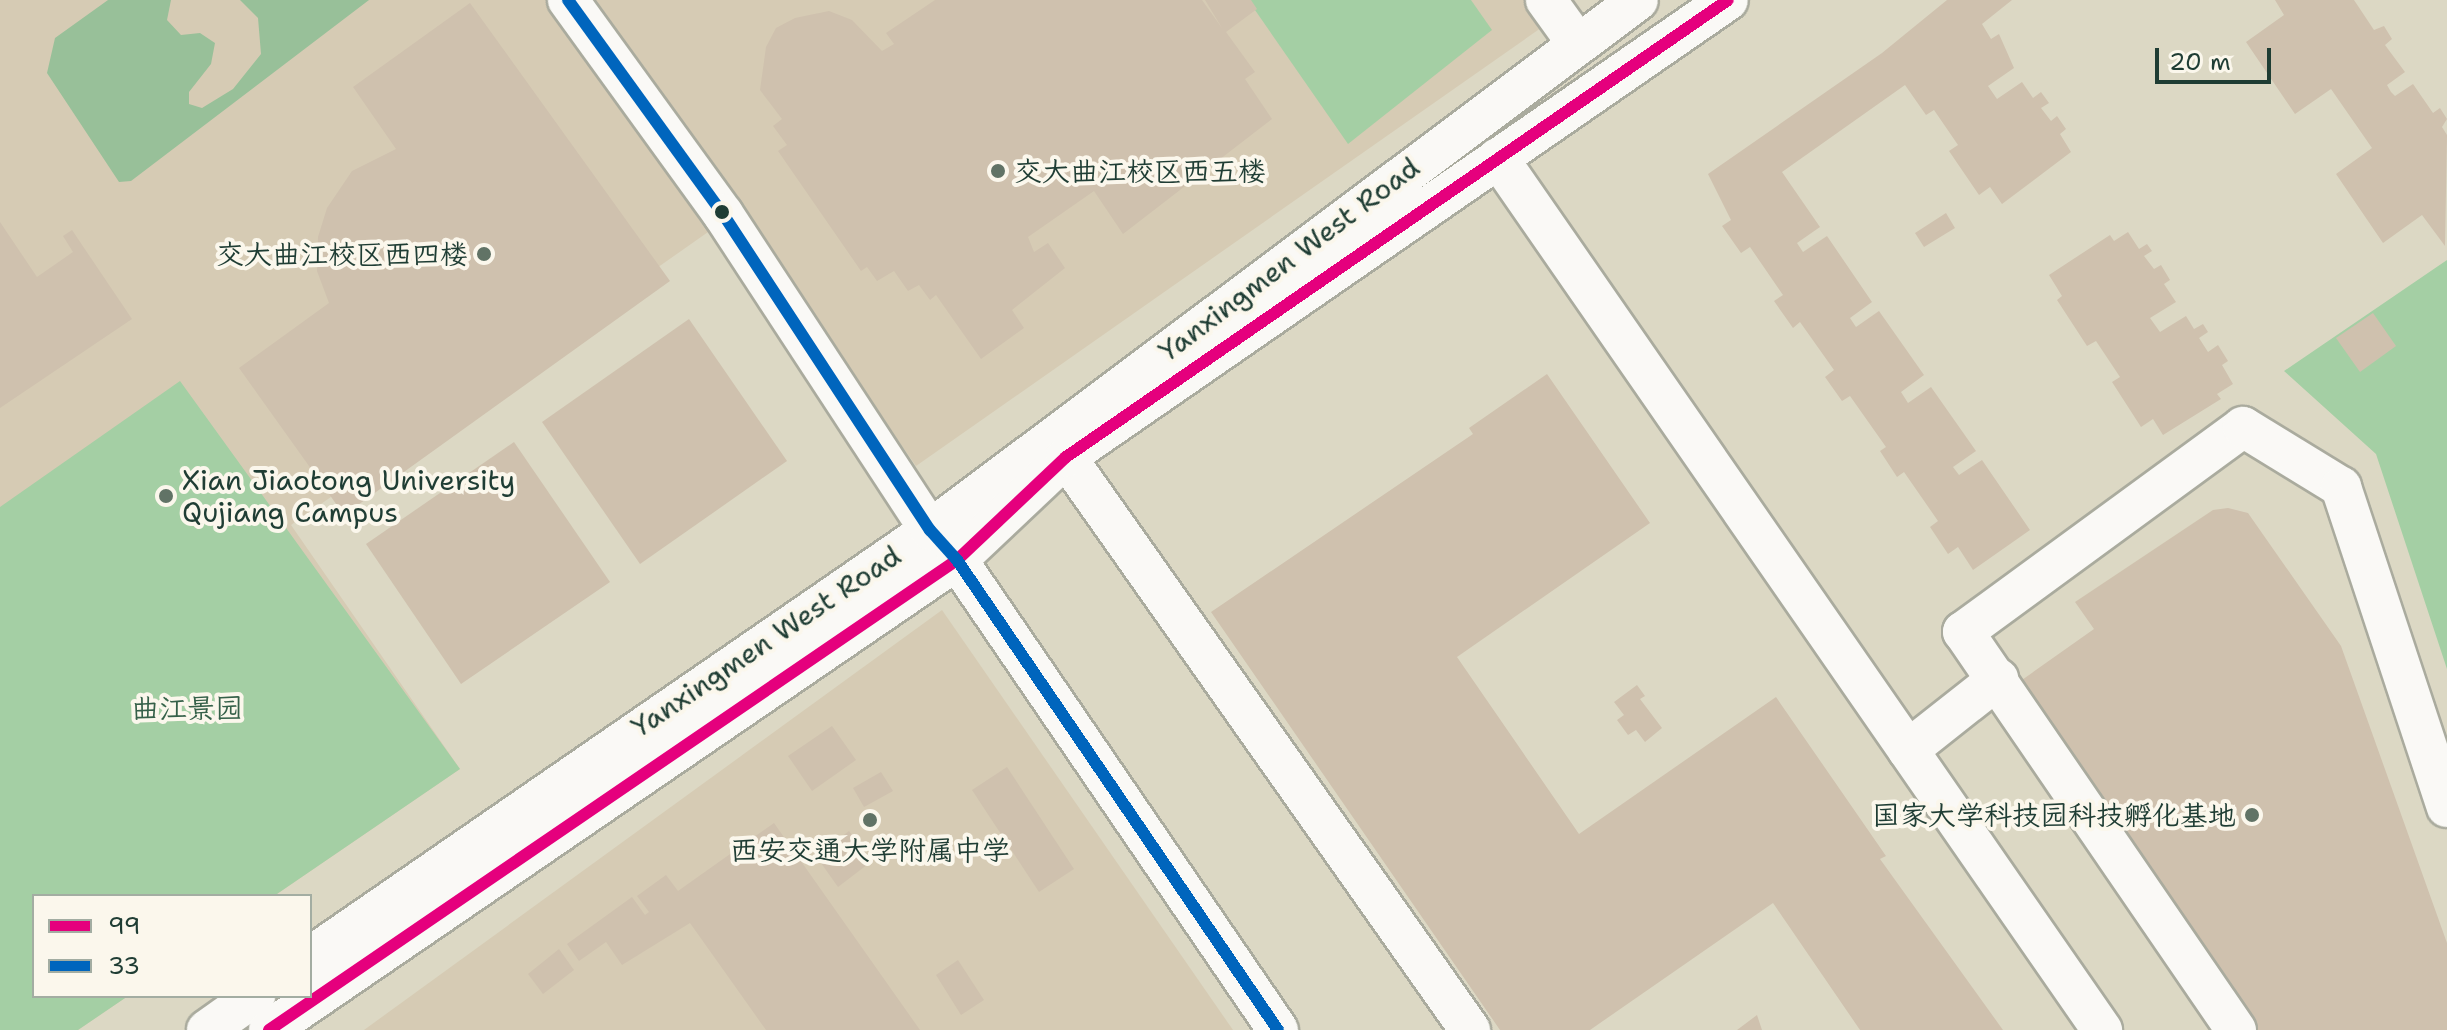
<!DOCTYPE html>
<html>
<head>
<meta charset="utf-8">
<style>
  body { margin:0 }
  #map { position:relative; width:2447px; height:1030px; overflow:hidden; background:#dcd8c4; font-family:"Shantell Sans","LXGW WenKai TC",sans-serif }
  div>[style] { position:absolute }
  .built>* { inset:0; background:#d6cbb4 }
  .green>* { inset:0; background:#a4cfa4 }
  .forest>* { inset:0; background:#98c099 }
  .building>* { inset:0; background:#cfc1ae }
  .roads { filter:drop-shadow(2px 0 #aaab9e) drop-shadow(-2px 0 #aaab9e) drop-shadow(0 2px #aaab9e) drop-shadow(0 -2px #aaab9e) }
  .minor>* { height:40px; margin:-20px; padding:0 20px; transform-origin:20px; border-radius:20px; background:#faf9f6 }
  .bus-1>* { height:12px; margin:-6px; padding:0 6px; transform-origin:6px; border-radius:6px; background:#e5007d }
  .bus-2>* { height:12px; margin:-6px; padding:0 6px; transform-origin:6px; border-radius:6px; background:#0065bd }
  .dots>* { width:22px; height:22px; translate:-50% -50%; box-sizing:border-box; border:4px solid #fbf7ec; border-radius:50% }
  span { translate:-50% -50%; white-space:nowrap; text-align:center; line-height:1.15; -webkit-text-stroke:8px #fbf7ec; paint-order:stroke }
  .poi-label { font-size:28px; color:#1f3d34 }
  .left { translate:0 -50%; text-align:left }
  .right { translate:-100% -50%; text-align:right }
  .street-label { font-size:28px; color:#1f3d34 }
  .park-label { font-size:28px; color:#356049 }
  .legend { position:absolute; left:32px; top:894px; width:280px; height:104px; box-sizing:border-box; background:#fbf7ec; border:2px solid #a3ada2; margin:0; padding:10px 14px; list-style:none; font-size:24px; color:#1f3d34 }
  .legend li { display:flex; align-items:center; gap:16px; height:40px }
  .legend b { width:40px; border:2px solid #a3ada2 }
  .scale { position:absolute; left:2155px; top:48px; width:116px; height:36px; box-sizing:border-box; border:4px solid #1f3d34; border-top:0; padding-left:10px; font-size:24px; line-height:28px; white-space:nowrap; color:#1f3d34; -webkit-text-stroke:6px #fbf7ec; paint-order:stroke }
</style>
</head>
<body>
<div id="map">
  <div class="built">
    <i style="clip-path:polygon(0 0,1533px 0,1548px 23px,916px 466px,738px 211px,291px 525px,460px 769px,274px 896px,34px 896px,34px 996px,128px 996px,78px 1030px,0 1030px)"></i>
    <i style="clip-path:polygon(942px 610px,1233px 1030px,364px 1030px)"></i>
  </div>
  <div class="green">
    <i style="clip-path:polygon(1248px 0,1471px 0,1492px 30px,1348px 144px)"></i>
    <i style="clip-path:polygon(2447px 260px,2447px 669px,2376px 454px,2284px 371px)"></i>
    <i style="clip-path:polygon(180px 381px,460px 769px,274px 896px,34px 896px,34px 996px,128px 996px,78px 1030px,0 1030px,0 507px)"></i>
  </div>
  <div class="forest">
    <i style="clip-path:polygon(108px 0,171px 0,167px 20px,181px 35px,200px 33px,215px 43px,211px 64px,189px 92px,189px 104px,202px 108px,233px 89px,261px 54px,258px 18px,240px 0,369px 0,131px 181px,119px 182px,47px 73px,55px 38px)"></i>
  </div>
  <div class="building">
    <i style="clip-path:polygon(935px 0,1202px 0,1222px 28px,1205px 0,1251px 0,1257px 9px,1226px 32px,1255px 72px,1245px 79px,1272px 119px,1123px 234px,1094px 191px,1028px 237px,1034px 252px,1048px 243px,1065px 268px,1012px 310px,1024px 328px,981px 359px,936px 295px,930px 300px,919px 285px,908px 291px,894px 271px,877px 281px,867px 267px,861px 271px,778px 151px,787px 145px,773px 126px,782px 119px,760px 90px,766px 47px,776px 28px,795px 18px,829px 11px,852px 20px,882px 51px,894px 44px,886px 33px)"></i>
    <i style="clip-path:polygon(1947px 0,2012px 0,1982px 24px,1991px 39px,1999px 34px,2014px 68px,1988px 86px,1997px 99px,2022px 82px,2033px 98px,2041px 92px,2049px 103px,2041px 108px,2051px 121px,2057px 116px,2066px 129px,2060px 134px,2071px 152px,2002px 204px,1990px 187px,1979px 195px,1949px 151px,1958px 145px,1934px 110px,1926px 115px,1905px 85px,1782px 172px,1820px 227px,1797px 243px,1803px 252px,1827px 236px,1872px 302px,1850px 318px,1856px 327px,1879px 311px,1924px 375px,1901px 392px,1908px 403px,1931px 387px,1976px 451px,1953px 467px,1959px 475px,1982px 460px,2030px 530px,1973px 570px,1958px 547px,1948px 554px,1930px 527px,1938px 521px,1904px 472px,1897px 477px,1880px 451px,1886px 447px,1850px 396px,1842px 401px,1825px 377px,1834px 370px,1800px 322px,1793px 328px,1774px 301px,1783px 295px,1750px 247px,1741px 253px,1722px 226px,1731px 220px,1708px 174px,1882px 53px)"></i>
    <i style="clip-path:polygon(2275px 0,2354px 0,2374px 30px,2384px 26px,2392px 39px,2385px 45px,2405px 72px,2387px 85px,2391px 92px,2395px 96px,2413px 84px,2433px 113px,2440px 108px,2447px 119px,2442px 127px,2447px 135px,2445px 246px,2422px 215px,2383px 243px,2336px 174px,2372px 148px,2331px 89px,2295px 114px,2246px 42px,2284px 15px)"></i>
    <i style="clip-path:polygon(470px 3px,670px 281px,344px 515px,239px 368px,329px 303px,317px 271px,318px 237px,327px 208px,352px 171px,396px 149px,353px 87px)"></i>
    <i style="clip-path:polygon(1946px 213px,1955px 228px,1924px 247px,1915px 233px)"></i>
    <i style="clip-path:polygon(0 222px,37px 277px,73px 252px,63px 236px,72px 230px,132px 319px,0 408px)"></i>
    <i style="clip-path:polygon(2128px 232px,2139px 249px,2147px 244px,2152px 251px,2144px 256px,2154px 269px,2161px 265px,2170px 280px,2164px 284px,2176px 302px,2150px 318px,2160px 332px,2186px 316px,2194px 329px,2203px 324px,2208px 332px,2199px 338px,2208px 352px,2218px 345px,2228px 361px,2222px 365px,2233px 384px,2217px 394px,2221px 399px,2163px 435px,2153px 419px,2141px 427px,2112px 382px,2120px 377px,2096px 341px,2087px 346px,2057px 300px,2062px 296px,2049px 275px,2110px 235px,2114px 241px)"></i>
    <i style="clip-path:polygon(2373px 313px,2396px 346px,2360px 372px,2336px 338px)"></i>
    <i style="clip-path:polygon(689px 319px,787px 461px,640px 564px,542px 422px)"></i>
    <i style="clip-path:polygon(1547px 374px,1650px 523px,1457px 657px,1579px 834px,1776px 697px,1886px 856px,1880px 859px,2003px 1030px,1860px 1030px,1773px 903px,1590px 1030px,1500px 1030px,1211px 612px,1473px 434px,1469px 428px)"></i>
    <i style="clip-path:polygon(514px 442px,610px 582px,461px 684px,366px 544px)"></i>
    <i style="clip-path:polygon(2228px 508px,2248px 513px,2341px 646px,2447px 943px,2447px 1030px,2257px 1030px,2012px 687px,2094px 629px,2075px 602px,2213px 510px)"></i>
    <i style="clip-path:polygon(1637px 685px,1645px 696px,1640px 699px,1662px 728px,1645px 742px,1636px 730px,1628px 735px,1617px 720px,1624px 715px,1614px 702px)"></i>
    <i style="clip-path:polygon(832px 726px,856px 760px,812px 791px,788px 756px)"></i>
    <i style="clip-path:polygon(1007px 767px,1074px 869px,1039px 892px,972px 790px)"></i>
    <i style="clip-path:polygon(881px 772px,893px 791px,864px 807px,853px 788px)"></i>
    <i style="clip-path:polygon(774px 823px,920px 1030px,766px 1030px,690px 923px,622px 965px,606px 942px,579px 961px,567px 944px,632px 897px,645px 915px,649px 912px,637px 896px,666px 875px,678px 891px)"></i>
    <i style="clip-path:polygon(849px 831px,872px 861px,838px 887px,816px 856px)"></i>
    <i style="clip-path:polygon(559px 949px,574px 970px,543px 994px,528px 974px)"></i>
    <i style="clip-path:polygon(958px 960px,984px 1000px,961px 1015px,936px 975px)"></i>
    <i style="clip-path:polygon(1757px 1015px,1762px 1030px,1737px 1030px)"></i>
  </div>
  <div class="roads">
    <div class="minor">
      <i style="left:568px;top:0;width:264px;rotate:54.1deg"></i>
      <i style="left:723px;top:214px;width:378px;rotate:56.8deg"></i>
      <i style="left:930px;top:530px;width:40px;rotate:48deg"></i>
      <i style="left:957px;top:560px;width:569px;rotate:55.67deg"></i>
      <i style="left:1546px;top:0;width:53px;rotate:54.2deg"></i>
      <i style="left:1498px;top:158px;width:1061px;rotate:55.29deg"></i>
      <i style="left:1066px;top:457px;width:701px;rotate:54.81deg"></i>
      <i style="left:1908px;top:750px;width:115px;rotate:-38.3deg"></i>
      <i style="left:310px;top:957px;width:753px;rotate:-34.56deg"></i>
      <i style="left:930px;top:530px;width:884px;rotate:-36.82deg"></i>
      <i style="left:207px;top:1030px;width:59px;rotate:-35.3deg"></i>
      <i style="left:269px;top:1030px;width:833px;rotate:-34.34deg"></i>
      <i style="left:957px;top:560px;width:150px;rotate:-43.4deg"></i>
      <i style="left:1066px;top:457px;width:804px;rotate:-34.62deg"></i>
      <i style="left:2236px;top:1030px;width:483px;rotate:-124.4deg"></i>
      <i style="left:1963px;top:632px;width:347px;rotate:-36.2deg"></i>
      <i style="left:2243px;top:427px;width:115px;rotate:31.5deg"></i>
      <i style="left:2341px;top:487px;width:337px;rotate:71.7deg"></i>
    </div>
  </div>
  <div class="bus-1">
    <i style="left:269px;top:1030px;width:833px;rotate:-34.34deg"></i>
    <i style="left:957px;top:560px;width:150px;rotate:-43.4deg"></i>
    <i style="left:1066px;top:457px;width:804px;rotate:-34.62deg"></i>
  </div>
  <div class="bus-2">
    <i style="left:568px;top:0;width:264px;rotate:54.1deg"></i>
    <i style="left:723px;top:214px;width:378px;rotate:56.8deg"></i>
    <i style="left:930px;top:530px;width:40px;rotate:48deg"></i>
    <i style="left:957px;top:560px;width:569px;rotate:55.67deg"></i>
  </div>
  <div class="dots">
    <i style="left:998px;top:171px;background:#617366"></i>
    <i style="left:722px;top:212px;background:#1f3d34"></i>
    <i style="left:484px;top:254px;background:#617366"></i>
    <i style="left:166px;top:496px;background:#617366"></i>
    <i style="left:2252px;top:815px;background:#617366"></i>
    <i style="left:870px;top:820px;background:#617366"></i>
  </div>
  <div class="poi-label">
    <span class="left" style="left:1014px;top:171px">交大曲江校区西五楼</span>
    <span class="right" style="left:468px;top:254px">交大曲江校区西四楼</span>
    <span class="left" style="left:182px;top:496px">Xian Jiaotong University<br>Qujiang Campus</span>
    <span class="right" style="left:2236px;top:815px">国家大学科技园科技孵化基地</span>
    <span style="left:870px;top:850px">西安交通大学附属中学</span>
  </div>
  <div class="street-label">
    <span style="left:1289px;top:259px;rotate:-37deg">Yanxingmen West Road</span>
    <span style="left:766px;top:641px;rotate:-34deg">Yanxingmen West Road</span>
  </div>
  <div class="park-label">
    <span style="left:187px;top:708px">曲江景园</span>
  </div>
  <ul class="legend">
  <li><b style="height:10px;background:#e5007d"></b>99</li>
  <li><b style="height:10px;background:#0065bd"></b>33</li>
  </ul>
  <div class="scale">20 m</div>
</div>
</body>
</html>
